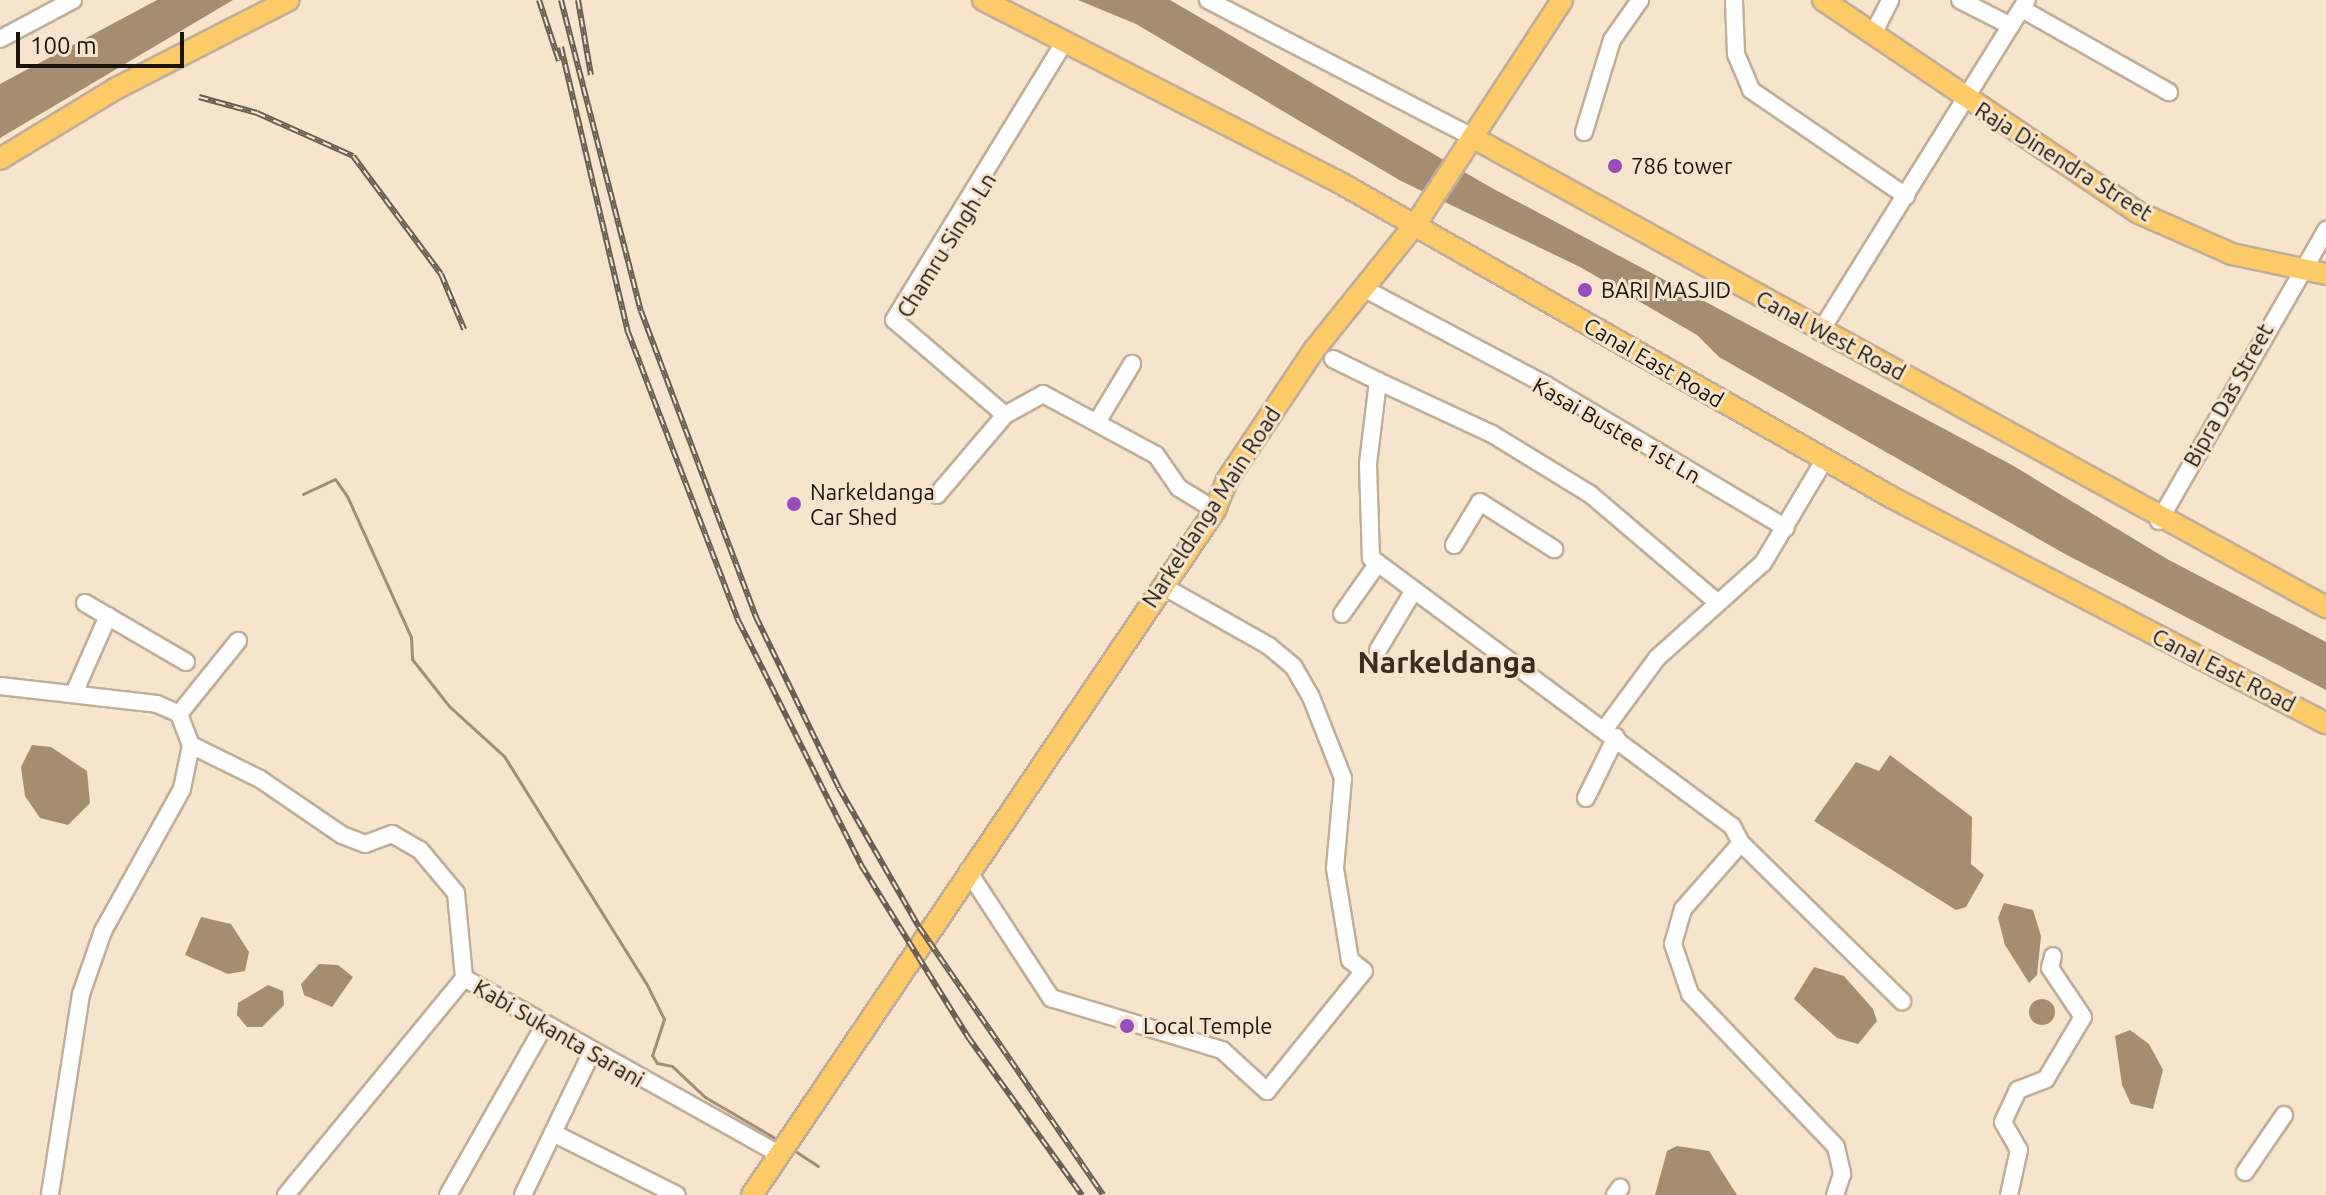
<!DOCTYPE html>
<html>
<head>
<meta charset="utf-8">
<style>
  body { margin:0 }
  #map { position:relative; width:2326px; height:1195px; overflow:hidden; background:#f7e4cd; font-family:Ubuntu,sans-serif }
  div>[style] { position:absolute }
  .water>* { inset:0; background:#a48d71 }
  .round { border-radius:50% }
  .stream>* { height:3px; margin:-1.5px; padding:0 1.5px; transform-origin:1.5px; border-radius:1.5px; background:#a48d71 }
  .roads { filter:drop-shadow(2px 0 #c0ae98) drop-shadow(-2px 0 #c0ae98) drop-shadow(0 2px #c0ae98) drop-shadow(0 -2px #c0ae98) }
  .minor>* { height:16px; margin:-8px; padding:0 8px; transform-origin:8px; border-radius:8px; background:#fff }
  .major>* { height:20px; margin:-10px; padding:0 10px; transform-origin:10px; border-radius:10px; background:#fdca68 }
  .rail>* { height:6px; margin-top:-3px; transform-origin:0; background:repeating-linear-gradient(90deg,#f7e4cd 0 9px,#6a5f52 0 18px); box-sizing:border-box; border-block:2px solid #6a5f52 }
  .dots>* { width:22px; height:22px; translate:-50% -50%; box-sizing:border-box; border:4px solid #f7e4cd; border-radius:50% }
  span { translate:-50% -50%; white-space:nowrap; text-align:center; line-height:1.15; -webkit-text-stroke:6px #f7e4cd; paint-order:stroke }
  .street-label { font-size:22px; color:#1a140c }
  .poi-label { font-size:22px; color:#1a140c }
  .left { translate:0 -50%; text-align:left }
  .district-label { font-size:30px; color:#3d2e1c; font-weight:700 }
  .scale { position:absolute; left:16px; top:32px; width:168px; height:36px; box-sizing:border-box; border:4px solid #1a140c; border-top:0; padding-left:10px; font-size:24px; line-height:28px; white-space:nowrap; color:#1a140c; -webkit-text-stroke:6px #f7e4cd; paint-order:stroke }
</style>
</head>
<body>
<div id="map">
  <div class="water">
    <i style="clip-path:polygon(157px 0,233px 0,0 138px,0 84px)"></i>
    <i style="clip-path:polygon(1078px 0,1170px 0,1490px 187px,2012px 465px,2167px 559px,2326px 642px,2326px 690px,2065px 554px,1719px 357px,1697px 335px,1580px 267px,1401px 181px,1136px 24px)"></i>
    <i style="clip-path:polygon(32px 745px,51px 747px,87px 771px,90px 803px,68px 825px,40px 818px,25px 796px,21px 767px)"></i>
    <i style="clip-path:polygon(1890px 755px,1972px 817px,1971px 864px,1984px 875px,1966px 907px,1956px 910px,1814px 821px,1856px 762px,1879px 771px)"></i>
    <i style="clip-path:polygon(2004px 903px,2033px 910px,2041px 936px,2037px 975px,2029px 983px,2005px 945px,1998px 918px)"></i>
    <i style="clip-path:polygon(201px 917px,231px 924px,249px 952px,245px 971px,228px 974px,185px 955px)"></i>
    <i style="clip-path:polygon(319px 964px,338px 965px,353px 977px,332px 1007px,304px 995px,301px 984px)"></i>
    <i style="clip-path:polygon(1814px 967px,1844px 976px,1873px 1009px,1877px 1021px,1858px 1044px,1837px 1038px,1794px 999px)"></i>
    <i style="clip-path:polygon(268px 985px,283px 991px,284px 1005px,262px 1027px,247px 1027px,237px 1015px,238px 1003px)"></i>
    <i class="round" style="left:2029px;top:999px;width:26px;height:26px"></i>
    <i style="clip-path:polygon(2130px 1030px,2149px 1044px,2163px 1070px,2153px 1109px,2131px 1104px,2122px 1085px,2115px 1036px)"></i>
    <i style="clip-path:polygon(1677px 1146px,1709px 1151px,1737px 1195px,1655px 1195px,1667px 1151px)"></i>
  </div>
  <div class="stream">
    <i style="left:303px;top:494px;width:35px;rotate:-25deg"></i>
    <i style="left:335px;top:479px;width:21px;rotate:55deg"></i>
    <i style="left:347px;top:496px;width:155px;rotate:65.6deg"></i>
    <i style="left:411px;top:637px;width:22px;rotate:87deg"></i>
    <i style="left:412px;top:659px;width:60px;rotate:51.8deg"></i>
    <i style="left:449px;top:706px;width:74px;rotate:42.3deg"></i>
    <i style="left:504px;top:756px;width:268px;rotate:58deg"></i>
    <i style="left:646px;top:983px;width:40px;rotate:63.4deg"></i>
    <i style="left:664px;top:1019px;width:38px;rotate:108deg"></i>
    <i style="left:652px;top:1055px;width:9px;rotate:58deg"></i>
    <i style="left:657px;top:1063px;width:15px;rotate:11deg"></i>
    <i style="left:672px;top:1066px;width:45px;rotate:43.2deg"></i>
    <i style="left:705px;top:1097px;width:87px;rotate:30.4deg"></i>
    <i style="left:792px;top:1149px;width:31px;rotate:33deg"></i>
  </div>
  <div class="roads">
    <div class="minor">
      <i style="left:1208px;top:0;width:297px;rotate:27.4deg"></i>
      <i style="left:1734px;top:0;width:54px;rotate:87.9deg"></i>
      <i style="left:1736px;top:54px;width:39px;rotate:67deg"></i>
      <i style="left:1751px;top:90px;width:188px;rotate:34.4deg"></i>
      <i style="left:1960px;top:0;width:57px;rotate:27deg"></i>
      <i style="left:2022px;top:9px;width:169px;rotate:29.5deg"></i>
      <i style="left:1873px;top:34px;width:38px;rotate:-63deg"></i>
      <i style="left:0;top:39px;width:83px;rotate:-28.1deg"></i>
      <i style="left:1584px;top:132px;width:96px;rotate:-73.1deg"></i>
      <i style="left:1612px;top:40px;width:49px;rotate:-55deg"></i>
      <i style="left:1363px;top:288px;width:207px;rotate:27.9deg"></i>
      <i style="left:1546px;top:385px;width:279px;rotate:30.8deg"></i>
      <i style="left:1820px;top:332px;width:391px;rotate:-58.1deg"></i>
      <i style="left:1333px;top:359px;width:50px;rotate:26.1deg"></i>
      <i style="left:1378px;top:381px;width:84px;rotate:96.9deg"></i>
      <i style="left:1368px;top:464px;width:94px;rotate:88.2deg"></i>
      <i style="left:1371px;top:558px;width:450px;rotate:36.6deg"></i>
      <i style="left:1732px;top:826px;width:19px;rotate:62deg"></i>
      <i style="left:1741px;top:843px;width:88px;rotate:131.3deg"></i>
      <i style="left:1683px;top:909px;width:36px;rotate:106deg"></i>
      <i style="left:1673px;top:944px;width:53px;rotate:71.2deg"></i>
      <i style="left:1690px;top:994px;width:211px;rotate:46.3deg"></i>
      <i style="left:1836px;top:1147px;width:28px;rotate:77deg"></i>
      <i style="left:1842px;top:1174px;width:22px;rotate:108deg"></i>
      <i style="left:1378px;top:381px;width:126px;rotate:24.9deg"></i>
      <i style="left:1492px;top:434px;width:115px;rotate:31.5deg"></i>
      <i style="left:1590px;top:494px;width:167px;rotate:40.4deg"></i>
      <i style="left:1005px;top:415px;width:146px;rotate:-139.4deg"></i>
      <i style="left:894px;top:320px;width:325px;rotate:-58.5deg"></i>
      <i style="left:1097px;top:422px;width:68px;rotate:-58.9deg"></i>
      <i style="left:937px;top:495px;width:105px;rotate:-49.6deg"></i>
      <i style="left:1005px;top:415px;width:43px;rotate:-28.9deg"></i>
      <i style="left:1043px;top:394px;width:128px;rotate:28.4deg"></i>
      <i style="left:1156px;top:455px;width:40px;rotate:55.1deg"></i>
      <i style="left:1179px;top:488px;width:42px;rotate:31.4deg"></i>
      <i style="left:2159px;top:521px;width:336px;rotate:-60.1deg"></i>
      <i style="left:1454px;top:545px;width:50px;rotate:-58.8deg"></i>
      <i style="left:1480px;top:502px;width:88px;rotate:32.4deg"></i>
      <i style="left:85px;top:603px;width:117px;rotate:30.3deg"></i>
      <i style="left:1342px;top:614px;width:62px;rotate:-54.8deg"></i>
      <i style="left:1378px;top:650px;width:70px;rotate:-59deg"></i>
      <i style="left:0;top:686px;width:158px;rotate:6.5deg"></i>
      <i style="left:157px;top:704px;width:24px;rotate:24deg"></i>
      <i style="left:179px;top:714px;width:33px;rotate:69deg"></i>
      <i style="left:191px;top:745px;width:45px;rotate:101.6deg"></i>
      <i style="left:182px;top:789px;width:162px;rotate:119.1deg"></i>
      <i style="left:103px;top:931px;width:67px;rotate:109.2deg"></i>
      <i style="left:81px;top:994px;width:203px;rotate:98.8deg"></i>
      <i style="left:75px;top:691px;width:82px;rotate:-66.3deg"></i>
      <i style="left:179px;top:714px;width:94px;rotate:-51.1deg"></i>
      <i style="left:1604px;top:730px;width:89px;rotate:-53.6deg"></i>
      <i style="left:1657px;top:658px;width:142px;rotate:-41.9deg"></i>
      <i style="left:1763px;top:563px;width:121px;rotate:-59.2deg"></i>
      <i style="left:191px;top:745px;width:77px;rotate:26.2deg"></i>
      <i style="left:260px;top:779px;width:99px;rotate:34.3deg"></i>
      <i style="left:342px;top:835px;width:25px;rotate:21deg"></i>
      <i style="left:365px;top:844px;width:29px;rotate:-20deg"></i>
      <i style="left:392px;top:834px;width:32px;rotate:30deg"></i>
      <i style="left:420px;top:850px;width:56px;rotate:50.1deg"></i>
      <i style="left:456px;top:893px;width:85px;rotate:84.6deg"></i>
      <i style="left:464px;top:978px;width:361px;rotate:29.2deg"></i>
      <i style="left:1586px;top:798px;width:68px;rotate:-63.8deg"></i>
      <i style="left:1741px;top:843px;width:226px;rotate:44.5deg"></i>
      <i style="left:968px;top:871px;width:152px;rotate:56.8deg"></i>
      <i style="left:1051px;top:998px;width:179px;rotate:16.9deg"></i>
      <i style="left:1222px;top:1050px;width:61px;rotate:42.3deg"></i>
      <i style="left:1267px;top:1091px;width:154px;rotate:-51.1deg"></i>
      <i style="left:1364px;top:971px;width:18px;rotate:-142deg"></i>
      <i style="left:1350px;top:960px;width:93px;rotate:-99.3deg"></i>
      <i style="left:1335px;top:868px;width:90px;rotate:-84.9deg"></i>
      <i style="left:1343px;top:778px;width:87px;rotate:-111.6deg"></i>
      <i style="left:1311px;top:697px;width:34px;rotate:-120deg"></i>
      <i style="left:1294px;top:667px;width:33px;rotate:-140deg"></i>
      <i style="left:1269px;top:646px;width:122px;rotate:-150.5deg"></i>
      <i style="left:555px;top:1134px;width:136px;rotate:26.6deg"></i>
      <i style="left:2245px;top:1172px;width:69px;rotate:-55.6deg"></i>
      <i style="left:286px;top:1195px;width:281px;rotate:-50.6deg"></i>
      <i style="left:448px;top:1195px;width:194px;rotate:-60.4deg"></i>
      <i style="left:523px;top:1195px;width:157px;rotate:-64.3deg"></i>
      <i style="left:1615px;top:1195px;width:9px;rotate:-54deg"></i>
      <i style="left:2009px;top:1195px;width:46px;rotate:-77.5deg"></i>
      <i style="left:2019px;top:1150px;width:32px;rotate:-120deg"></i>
      <i style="left:2003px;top:1122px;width:35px;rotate:-65deg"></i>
      <i style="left:2018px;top:1090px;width:30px;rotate:-21deg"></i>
      <i style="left:2046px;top:1079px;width:72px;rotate:-59.2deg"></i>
      <i style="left:2083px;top:1017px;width:59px;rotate:-124deg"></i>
      <i style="left:2050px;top:968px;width:12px;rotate:-76deg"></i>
    </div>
    <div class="major">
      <i style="left:983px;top:0;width:398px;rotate:27.1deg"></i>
      <i style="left:1337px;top:181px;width:638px;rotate:29.7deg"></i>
      <i style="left:1891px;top:497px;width:490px;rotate:27.5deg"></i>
      <i style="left:1823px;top:0;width:379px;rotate:34deg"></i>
      <i style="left:2137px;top:212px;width:104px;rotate:23.9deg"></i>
      <i style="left:2232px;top:254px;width:96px;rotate:12deg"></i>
      <i style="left:1472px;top:137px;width:975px;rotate:28.83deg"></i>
      <i style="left:0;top:159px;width:135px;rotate:-31.3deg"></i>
      <i style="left:115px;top:89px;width:195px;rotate:-27.1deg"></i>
      <i style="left:752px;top:1195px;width:827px;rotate:-55.94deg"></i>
      <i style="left:1215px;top:510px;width:32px;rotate:-68deg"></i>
      <i style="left:1227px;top:480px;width:156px;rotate:-56.2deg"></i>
      <i style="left:1314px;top:350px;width:164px;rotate:-51.2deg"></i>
      <i style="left:1417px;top:222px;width:265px;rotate:-56.8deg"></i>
    </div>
  </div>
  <div class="rail">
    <i style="left:539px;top:0;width:64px;rotate:71.8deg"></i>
    <i style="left:561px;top:0;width:321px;rotate:75.6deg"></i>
    <i style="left:641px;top:311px;width:327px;rotate:69.4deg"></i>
    <i style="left:756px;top:617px;width:190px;rotate:64.1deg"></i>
    <i style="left:839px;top:788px;width:160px;rotate:60.1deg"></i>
    <i style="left:919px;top:927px;width:325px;rotate:55.5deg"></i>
    <i style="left:578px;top:0;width:76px;rotate:80.2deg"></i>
    <i style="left:561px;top:47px;width:293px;rotate:76.8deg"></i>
    <i style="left:628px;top:332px;width:311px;rotate:69.1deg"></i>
    <i style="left:739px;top:622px;width:272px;rotate:63.3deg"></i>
    <i style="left:861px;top:865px;width:203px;rotate:58.1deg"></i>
    <i style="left:968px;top:1037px;width:195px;rotate:54.2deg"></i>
    <i style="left:199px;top:97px;width:60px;rotate:15.4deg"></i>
    <i style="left:257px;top:113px;width:105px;rotate:24.1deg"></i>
    <i style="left:353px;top:156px;width:147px;rotate:53.3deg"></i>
    <i style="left:441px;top:274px;width:60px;rotate:67.3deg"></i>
  </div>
  <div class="dots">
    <i style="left:1615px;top:166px;background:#984dbf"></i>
    <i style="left:1585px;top:290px;background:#984dbf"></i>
    <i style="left:794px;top:504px;background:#984dbf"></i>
    <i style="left:1127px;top:1026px;background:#984dbf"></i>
  </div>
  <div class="street-label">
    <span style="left:2064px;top:161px;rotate:32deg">Raja Dinendra Street</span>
    <span style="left:946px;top:245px;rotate:-58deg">Chamru Singh Ln</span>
    <span style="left:1831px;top:335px;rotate:28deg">Canal West Road</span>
    <span style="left:1654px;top:362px;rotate:30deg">Canal East Road</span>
    <span style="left:2228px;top:395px;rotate:-61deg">Bipra Das Street</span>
    <span style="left:1617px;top:430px;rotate:30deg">Kasai Bustee 1st Ln</span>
    <span style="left:1211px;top:507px;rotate:-57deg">Narkeldanga Main Road</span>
    <span style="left:2224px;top:670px;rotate:27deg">Canal East Road</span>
    <span style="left:559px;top:1033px;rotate:30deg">Kabi Sukanta Sarani</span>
  </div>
  <div class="poi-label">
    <span class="left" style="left:1631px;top:166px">786 tower</span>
    <span class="left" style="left:1601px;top:290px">BARI MASJID</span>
    <span class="left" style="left:810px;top:504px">Narkeldanga<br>Car Shed</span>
    <span class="left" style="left:1143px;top:1026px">Local Temple</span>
  </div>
  <div class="district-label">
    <span style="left:1447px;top:662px">Narkeldanga</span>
  </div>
  <div class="scale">100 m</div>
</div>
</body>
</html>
